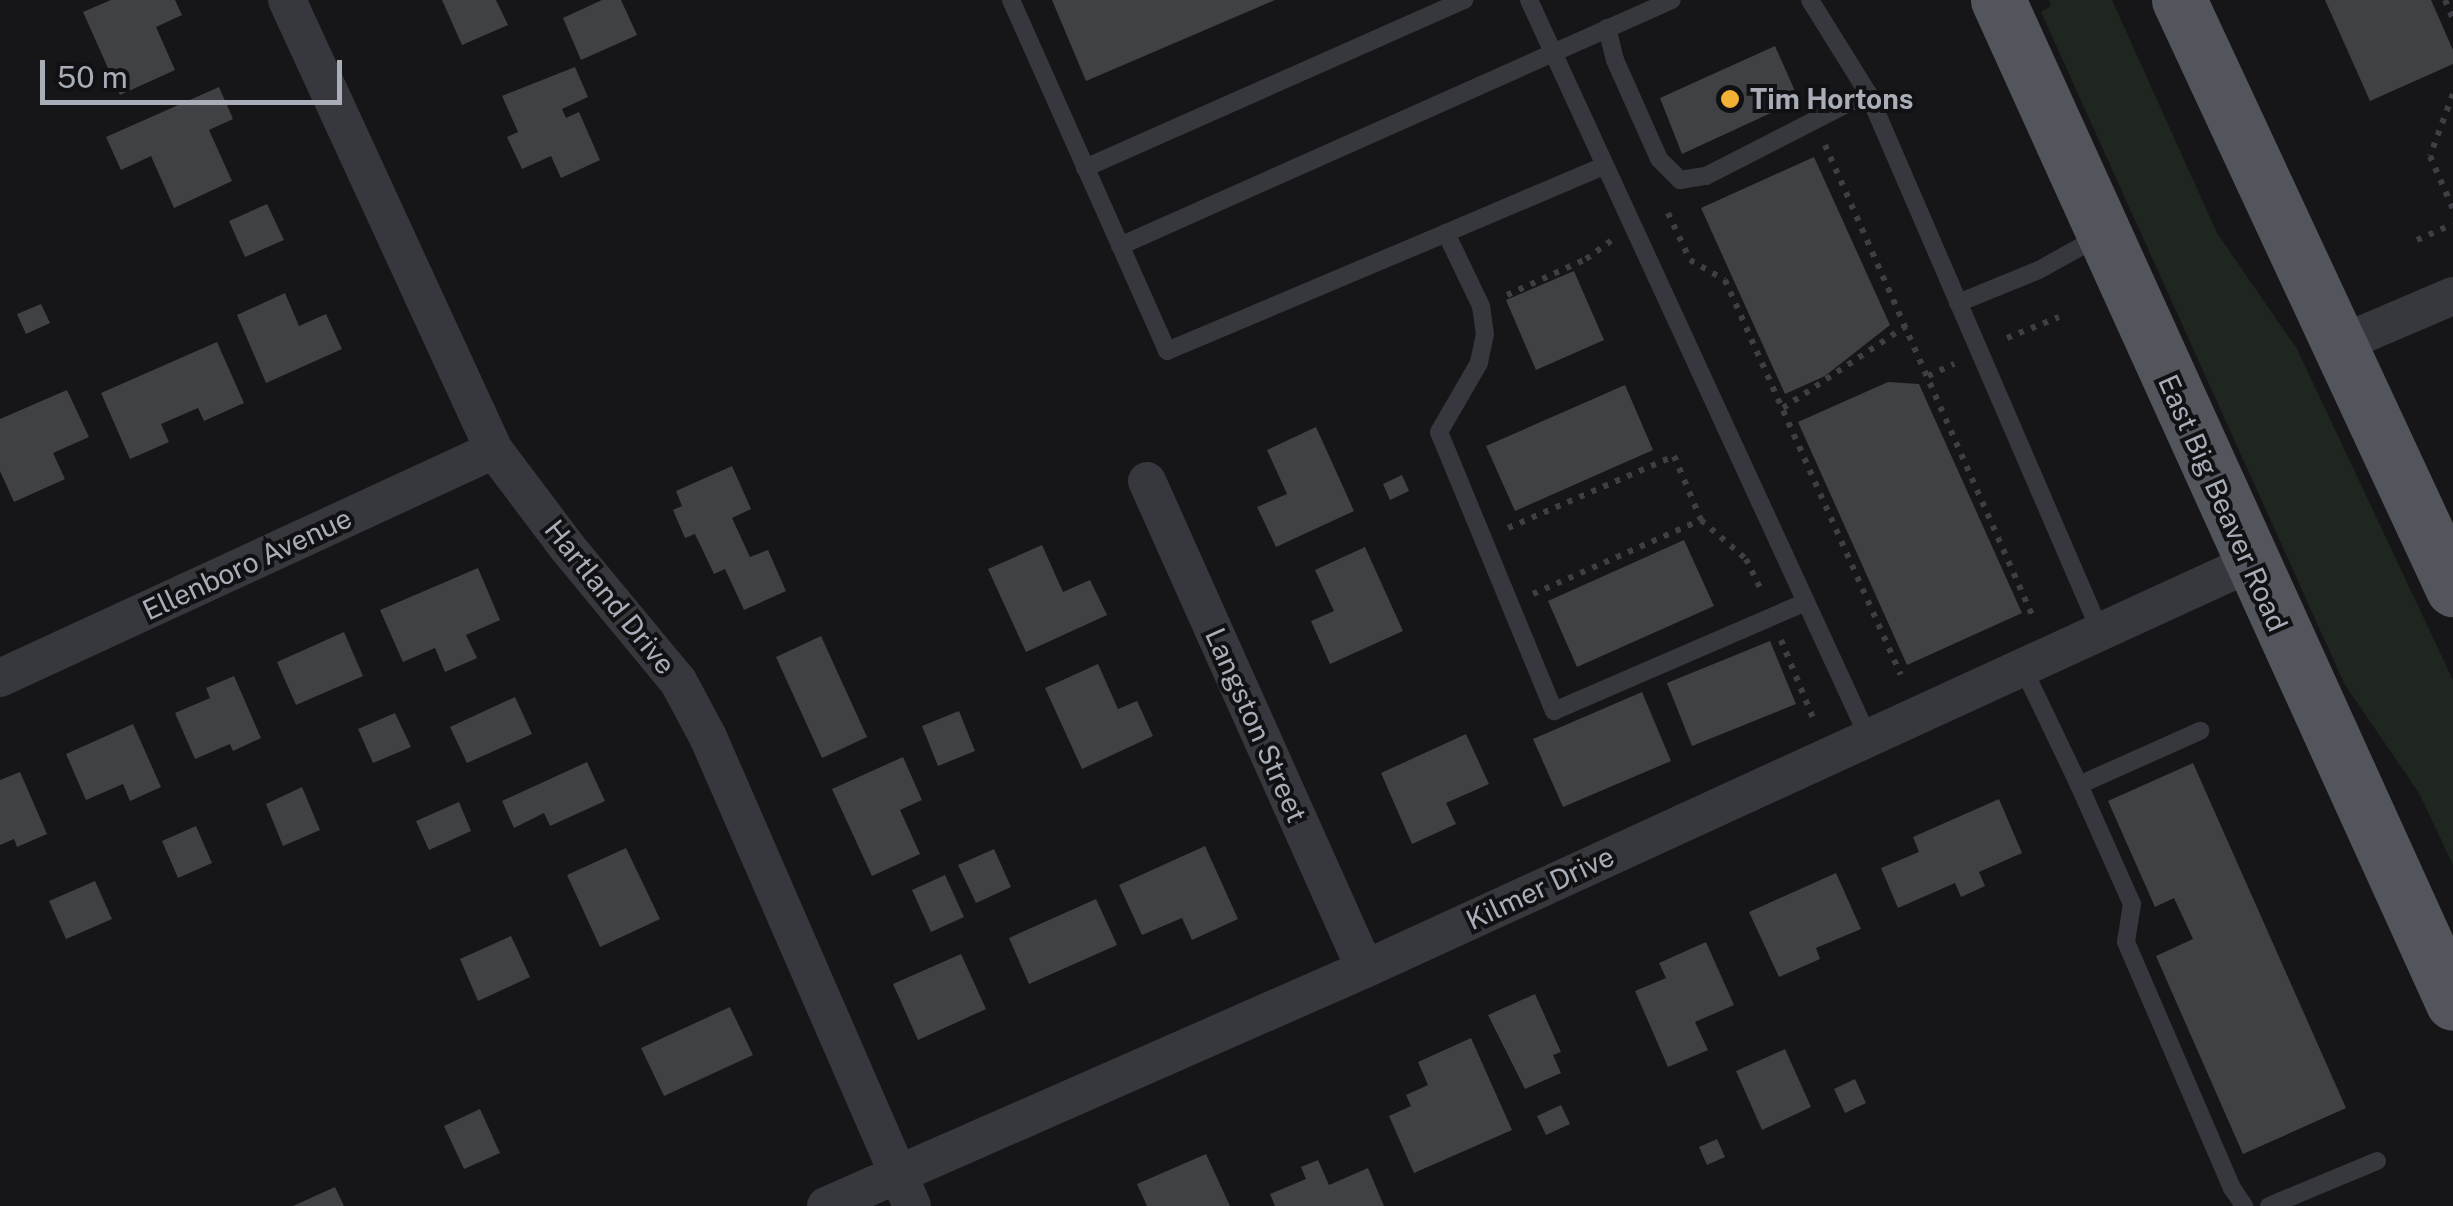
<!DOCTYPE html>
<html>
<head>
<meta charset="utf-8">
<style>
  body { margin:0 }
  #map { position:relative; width:2453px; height:1206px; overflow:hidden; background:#161618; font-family:"Public Sans",sans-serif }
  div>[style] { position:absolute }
  .green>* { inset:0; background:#1e261f }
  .building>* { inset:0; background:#404145 }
  .path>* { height:6px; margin-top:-3px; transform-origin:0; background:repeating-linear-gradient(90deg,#3d3f44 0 5px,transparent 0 13px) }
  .service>* { height:18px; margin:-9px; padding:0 9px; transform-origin:9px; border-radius:9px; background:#37383d }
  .minor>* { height:38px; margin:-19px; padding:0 19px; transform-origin:19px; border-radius:19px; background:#37383d }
  .primary>* { height:55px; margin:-27.5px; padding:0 27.5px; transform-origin:27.5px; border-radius:27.5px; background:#53555c }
  .dots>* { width:28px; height:28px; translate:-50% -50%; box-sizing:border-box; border:5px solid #111113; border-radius:50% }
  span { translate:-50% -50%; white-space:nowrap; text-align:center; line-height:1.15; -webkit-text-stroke:8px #111113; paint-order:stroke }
  .poi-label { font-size:28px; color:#a8adb8; font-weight:700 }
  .left { translate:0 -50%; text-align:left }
  .street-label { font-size:28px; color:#a8adb8 }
  .scale { position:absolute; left:40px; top:60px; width:302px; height:45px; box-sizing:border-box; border:5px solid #a8adb8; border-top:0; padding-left:12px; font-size:30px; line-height:35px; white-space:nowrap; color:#a8adb8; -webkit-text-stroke:8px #111113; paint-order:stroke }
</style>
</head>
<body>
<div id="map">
  <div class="green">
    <i style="clip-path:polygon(2049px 0,2112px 0,2217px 233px,2297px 349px,2453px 680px,2453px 865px,2419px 793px,2345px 685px,2041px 12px,2051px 6px)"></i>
  </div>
  <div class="building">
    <i style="clip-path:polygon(111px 0,175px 0,182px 15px,156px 27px,175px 70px,120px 95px,83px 12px)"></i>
    <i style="clip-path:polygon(442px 0,496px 0,508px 25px,462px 45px)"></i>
    <i style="clip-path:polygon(602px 0,621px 0,637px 35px,581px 60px,563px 18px)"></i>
    <i style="clip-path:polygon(1052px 0,1275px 0,1086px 81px)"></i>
    <i style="clip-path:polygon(2325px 0,2431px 0,2453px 50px,2453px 64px,2370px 101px)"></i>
    <i style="clip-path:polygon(1775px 46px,1799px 100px,1682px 154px,1660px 98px)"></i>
    <i style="clip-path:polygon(575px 67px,588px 97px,562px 109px,566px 118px,579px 112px,600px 160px,561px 178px,551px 156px,522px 169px,507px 137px,518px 132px,502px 96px)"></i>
    <i style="clip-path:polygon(219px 87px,233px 119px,209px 130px,232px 181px,174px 208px,151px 156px,121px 170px,106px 137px)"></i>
    <i style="clip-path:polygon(1814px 157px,1890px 325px,1825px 376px,1785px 394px,1701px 208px)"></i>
    <i style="clip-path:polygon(267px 204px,284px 240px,245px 257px,229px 221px)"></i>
    <i style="clip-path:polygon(1574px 271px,1604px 340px,1536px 370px,1506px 300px)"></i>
    <i style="clip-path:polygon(285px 293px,299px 326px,326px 314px,342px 349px,266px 383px,237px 315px)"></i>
    <i style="clip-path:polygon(41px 304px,50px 323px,26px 334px,17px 314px)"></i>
    <i style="clip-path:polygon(217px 342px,244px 403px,204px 421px,198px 408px,161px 424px,169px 442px,130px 459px,101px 393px)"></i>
    <i style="clip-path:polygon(1888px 382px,1919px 384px,2022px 613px,1907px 665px,1798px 422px)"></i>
    <i style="clip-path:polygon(1625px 385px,1653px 450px,1515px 511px,1486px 446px)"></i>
    <i style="clip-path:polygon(67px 390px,89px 437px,53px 453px,65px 479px,14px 502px,0 471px,0 419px)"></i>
    <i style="clip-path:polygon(1316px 427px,1354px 511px,1276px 547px,1257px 507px,1287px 494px,1267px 450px)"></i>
    <i style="clip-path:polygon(732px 466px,751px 509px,732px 518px,750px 557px,768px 550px,786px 591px,744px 610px,725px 569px,714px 574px,695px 534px,685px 538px,673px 510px,682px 506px,676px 491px)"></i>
    <i style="clip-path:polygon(1402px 475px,1409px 491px,1390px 500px,1383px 484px)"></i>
    <i style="clip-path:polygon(1684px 540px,1714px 606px,1577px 667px,1548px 601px)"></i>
    <i style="clip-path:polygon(1042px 545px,1063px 592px,1090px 580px,1107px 615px,1026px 652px,988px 569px)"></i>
    <i style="clip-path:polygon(1365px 547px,1403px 631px,1330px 664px,1311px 621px,1334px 611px,1315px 570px)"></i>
    <i style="clip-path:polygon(478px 568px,500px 620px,466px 635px,477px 658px,445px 672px,435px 648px,403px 662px,380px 610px)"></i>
    <i style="clip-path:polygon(344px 632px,363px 676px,296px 705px,277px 662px)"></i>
    <i style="clip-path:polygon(821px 636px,867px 737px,822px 758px,776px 657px)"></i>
    <i style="clip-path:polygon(1770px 641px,1796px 704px,1692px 746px,1667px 683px)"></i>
    <i style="clip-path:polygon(1098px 664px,1118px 709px,1137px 701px,1153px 736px,1082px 769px,1045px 688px)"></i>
    <i style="clip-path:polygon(234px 676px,261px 738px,233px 751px,230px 744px,195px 759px,175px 713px,210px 698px,206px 688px)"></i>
    <i style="clip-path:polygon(1642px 692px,1671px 761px,1563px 807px,1533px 739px)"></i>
    <i style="clip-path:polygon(515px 697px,532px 734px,467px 763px,450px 727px)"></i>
    <i style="clip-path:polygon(959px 711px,975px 751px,938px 766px,922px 726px)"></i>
    <i style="clip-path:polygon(395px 713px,411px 747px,373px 763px,358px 729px)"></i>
    <i style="clip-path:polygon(133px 724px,161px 787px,130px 801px,123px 784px,86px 800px,66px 754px)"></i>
    <i style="clip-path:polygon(1466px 734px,1489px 784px,1446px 803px,1456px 824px,1412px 844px,1381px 773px)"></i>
    <i style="clip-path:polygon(903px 757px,922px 800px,900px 810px,920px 854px,872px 876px,832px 789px)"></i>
    <i style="clip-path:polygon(587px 762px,605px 801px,550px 826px,544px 813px,514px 828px,502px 801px)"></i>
    <i style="clip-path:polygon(2193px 763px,2346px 1108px,2243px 1154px,2156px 956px,2193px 939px,2174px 898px,2155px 907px,2108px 801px)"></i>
    <i style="clip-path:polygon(20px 772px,47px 834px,17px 847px,14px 839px,0 845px,0 780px)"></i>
    <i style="clip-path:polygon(302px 787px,320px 830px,283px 846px,266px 804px)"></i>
    <i style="clip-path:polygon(1999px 799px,2022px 853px,1979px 872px,1985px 886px,1961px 897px,1955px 883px,1898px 908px,1881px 868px,1919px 852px,1913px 837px)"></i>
    <i style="clip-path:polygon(459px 802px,471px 831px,429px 850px,416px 821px)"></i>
    <i style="clip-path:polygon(196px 826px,212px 863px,178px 878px,162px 841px)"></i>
    <i style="clip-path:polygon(1205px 846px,1238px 919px,1192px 940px,1182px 918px,1142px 935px,1119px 885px)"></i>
    <i style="clip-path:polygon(626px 848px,660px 919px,600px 947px,567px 875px)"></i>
    <i style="clip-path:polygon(994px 849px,1011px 887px,976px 903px,958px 865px)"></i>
    <i style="clip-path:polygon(1836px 873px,1861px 929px,1816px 948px,1820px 959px,1779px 977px,1749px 912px)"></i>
    <i style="clip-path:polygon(945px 875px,964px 917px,931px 932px,912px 890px)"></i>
    <i style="clip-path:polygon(95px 881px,112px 919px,66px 939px,49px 901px)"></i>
    <i style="clip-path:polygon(1096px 899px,1117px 945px,1029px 984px,1009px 938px)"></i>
    <i style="clip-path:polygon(511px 936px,530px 977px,478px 1001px,460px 959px)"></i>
    <i style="clip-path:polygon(1706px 942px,1734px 1005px,1695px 1022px,1708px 1050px,1668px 1067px,1635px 991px,1666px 978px,1659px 963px)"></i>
    <i style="clip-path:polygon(961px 954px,986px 1009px,918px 1040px,893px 984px)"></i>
    <i style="clip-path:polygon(1535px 994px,1561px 1052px,1553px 1055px,1561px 1073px,1525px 1089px,1488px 1015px)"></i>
    <i style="clip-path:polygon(730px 1007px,753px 1055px,664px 1096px,641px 1048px)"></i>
    <i style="clip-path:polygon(1471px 1038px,1512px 1130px,1414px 1173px,1389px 1116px,1411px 1106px,1406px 1095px,1428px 1085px,1418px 1062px)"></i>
    <i style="clip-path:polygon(1785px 1049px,1811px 1107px,1762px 1130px,1736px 1071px)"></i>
    <i style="clip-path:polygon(1855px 1079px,1866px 1103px,1845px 1113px,1834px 1089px)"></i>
    <i style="clip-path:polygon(1561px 1105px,1570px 1124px,1546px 1135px,1537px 1116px)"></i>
    <i style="clip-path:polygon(480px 1109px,500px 1153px,464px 1169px,444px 1126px)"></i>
    <i style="clip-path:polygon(1717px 1139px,1725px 1157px,1707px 1165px,1699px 1147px)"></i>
    <i style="clip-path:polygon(1206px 1154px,1230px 1206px,1147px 1206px,1137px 1184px)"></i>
    <i style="clip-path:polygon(1318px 1160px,1329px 1185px,1368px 1168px,1384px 1206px,1275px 1206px,1270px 1194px,1306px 1179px,1301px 1167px)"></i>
    <i style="clip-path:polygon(335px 1187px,344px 1206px,293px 1206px)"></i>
  </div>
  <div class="path">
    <i style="left:2445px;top:0;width:21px;rotate:67deg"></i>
    <i style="left:2453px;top:94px;width:66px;rotate:110.4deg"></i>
    <i style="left:2430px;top:156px;width:58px;rotate:66.5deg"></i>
    <i style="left:1825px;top:145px;width:514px;rotate:66.23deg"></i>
    <i style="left:1668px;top:213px;width:52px;rotate:64.9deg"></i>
    <i style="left:1690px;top:260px;width:40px;rotate:29.7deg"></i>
    <i style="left:1725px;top:280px;width:432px;rotate:66deg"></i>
    <i style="left:2417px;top:240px;width:39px;rotate:-24deg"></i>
    <i style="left:1507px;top:295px;width:87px;rotate:-24.5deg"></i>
    <i style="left:1586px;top:259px;width:31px;rotate:-36deg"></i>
    <i style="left:2007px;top:338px;width:56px;rotate:-22deg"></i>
    <i style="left:1928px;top:376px;width:29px;rotate:-25deg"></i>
    <i style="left:1783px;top:408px;width:148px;rotate:-33.7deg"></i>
    <i style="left:1508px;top:528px;width:181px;rotate:-23.4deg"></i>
    <i style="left:1674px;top:456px;width:69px;rotate:67.1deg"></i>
    <i style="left:1701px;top:520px;width:60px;rotate:40.9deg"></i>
    <i style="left:1746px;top:559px;width:37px;rotate:64deg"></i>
    <i style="left:1533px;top:594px;width:184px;rotate:-23.8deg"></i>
    <i style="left:1781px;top:640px;width:84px;rotate:67.7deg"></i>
  </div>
  <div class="service">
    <i style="left:1011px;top:0;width:384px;rotate:66deg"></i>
    <i style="left:1167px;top:351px;width:303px;rotate:-22.9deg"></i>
    <i style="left:1446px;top:233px;width:81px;rotate:64.4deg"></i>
    <i style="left:1481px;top:306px;width:28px;rotate:82deg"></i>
    <i style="left:1485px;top:334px;width:30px;rotate:102deg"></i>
    <i style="left:1479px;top:363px;width:80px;rotate:120.1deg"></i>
    <i style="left:1439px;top:432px;width:302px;rotate:67.6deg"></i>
    <i style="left:1554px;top:711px;width:272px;rotate:-23.4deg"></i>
    <i style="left:1529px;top:0;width:813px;rotate:65.29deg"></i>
    <i style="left:1810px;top:0;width:110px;rotate:58.1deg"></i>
    <i style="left:1868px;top:93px;width:588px;rotate:66.66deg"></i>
    <i style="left:1607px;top:28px;width:33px;rotate:76deg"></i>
    <i style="left:1615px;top:60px;width:108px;rotate:66deg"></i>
    <i style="left:1659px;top:159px;width:30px;rotate:45deg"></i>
    <i style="left:1680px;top:180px;width:26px;rotate:-9deg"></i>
    <i style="left:1706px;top:176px;width:182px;rotate:-27.1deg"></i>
    <i style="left:1085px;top:168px;width:415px;rotate:-23.9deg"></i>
    <i style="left:1446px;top:233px;width:172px;rotate:-23deg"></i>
    <i style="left:1120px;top:246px;width:604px;rotate:-24.02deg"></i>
    <i style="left:1958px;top:303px;width:87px;rotate:-22.2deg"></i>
    <i style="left:2039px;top:270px;width:68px;rotate:-29.2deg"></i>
    <i style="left:2023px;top:668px;width:130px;rotate:64.4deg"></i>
    <i style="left:2079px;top:785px;width:133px;rotate:-24.1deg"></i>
    <i style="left:2079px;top:785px;width:130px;rotate:66deg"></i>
    <i style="left:2132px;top:904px;width:38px;rotate:99deg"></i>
    <i style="left:2126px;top:942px;width:268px;rotate:66.7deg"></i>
    <i style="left:2232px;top:1188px;width:22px;rotate:56deg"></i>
    <i style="left:2269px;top:1206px;width:117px;rotate:-22.6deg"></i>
  </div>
  <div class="minor">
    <i style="left:287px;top:0;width:495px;rotate:65.3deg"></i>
    <i style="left:494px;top:450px;width:121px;rotate:53deg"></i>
    <i style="left:567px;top:547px;width:174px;rotate:50.4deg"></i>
    <i style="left:678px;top:681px;width:64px;rotate:61.8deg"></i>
    <i style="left:708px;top:737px;width:511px;rotate:66.49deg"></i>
    <i style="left:2338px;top:345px;width:125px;rotate:-23.1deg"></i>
    <i style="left:1147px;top:481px;width:534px;rotate:65.93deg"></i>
    <i style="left:0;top:678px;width:544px;rotate:-24.78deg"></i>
    <i style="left:826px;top:1206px;width:589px;rotate:-23.74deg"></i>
    <i style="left:1365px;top:969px;width:974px;rotate:-24.64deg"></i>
  </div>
  <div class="primary">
    <i style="left:1998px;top:0;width:1101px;rotate:65.6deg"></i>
    <i style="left:2179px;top:0;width:650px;rotate:65.05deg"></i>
  </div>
  <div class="dots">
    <i style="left:1730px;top:99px;background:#f2b134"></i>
  </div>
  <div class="poi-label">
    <span class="left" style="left:1750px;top:99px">Tim Hortons</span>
  </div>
  <div class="street-label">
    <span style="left:2223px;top:503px;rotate:66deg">East Big Beaver Road</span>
    <span style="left:247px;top:564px;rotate:-25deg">Ellenboro Avenue</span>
    <span style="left:610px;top:597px;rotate:51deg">Hartland Drive</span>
    <span style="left:1256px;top:725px;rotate:66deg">Langston Street</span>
    <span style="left:1540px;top:888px;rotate:-25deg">Kilmer Drive</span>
  </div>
  <div class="scale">50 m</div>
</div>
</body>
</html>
